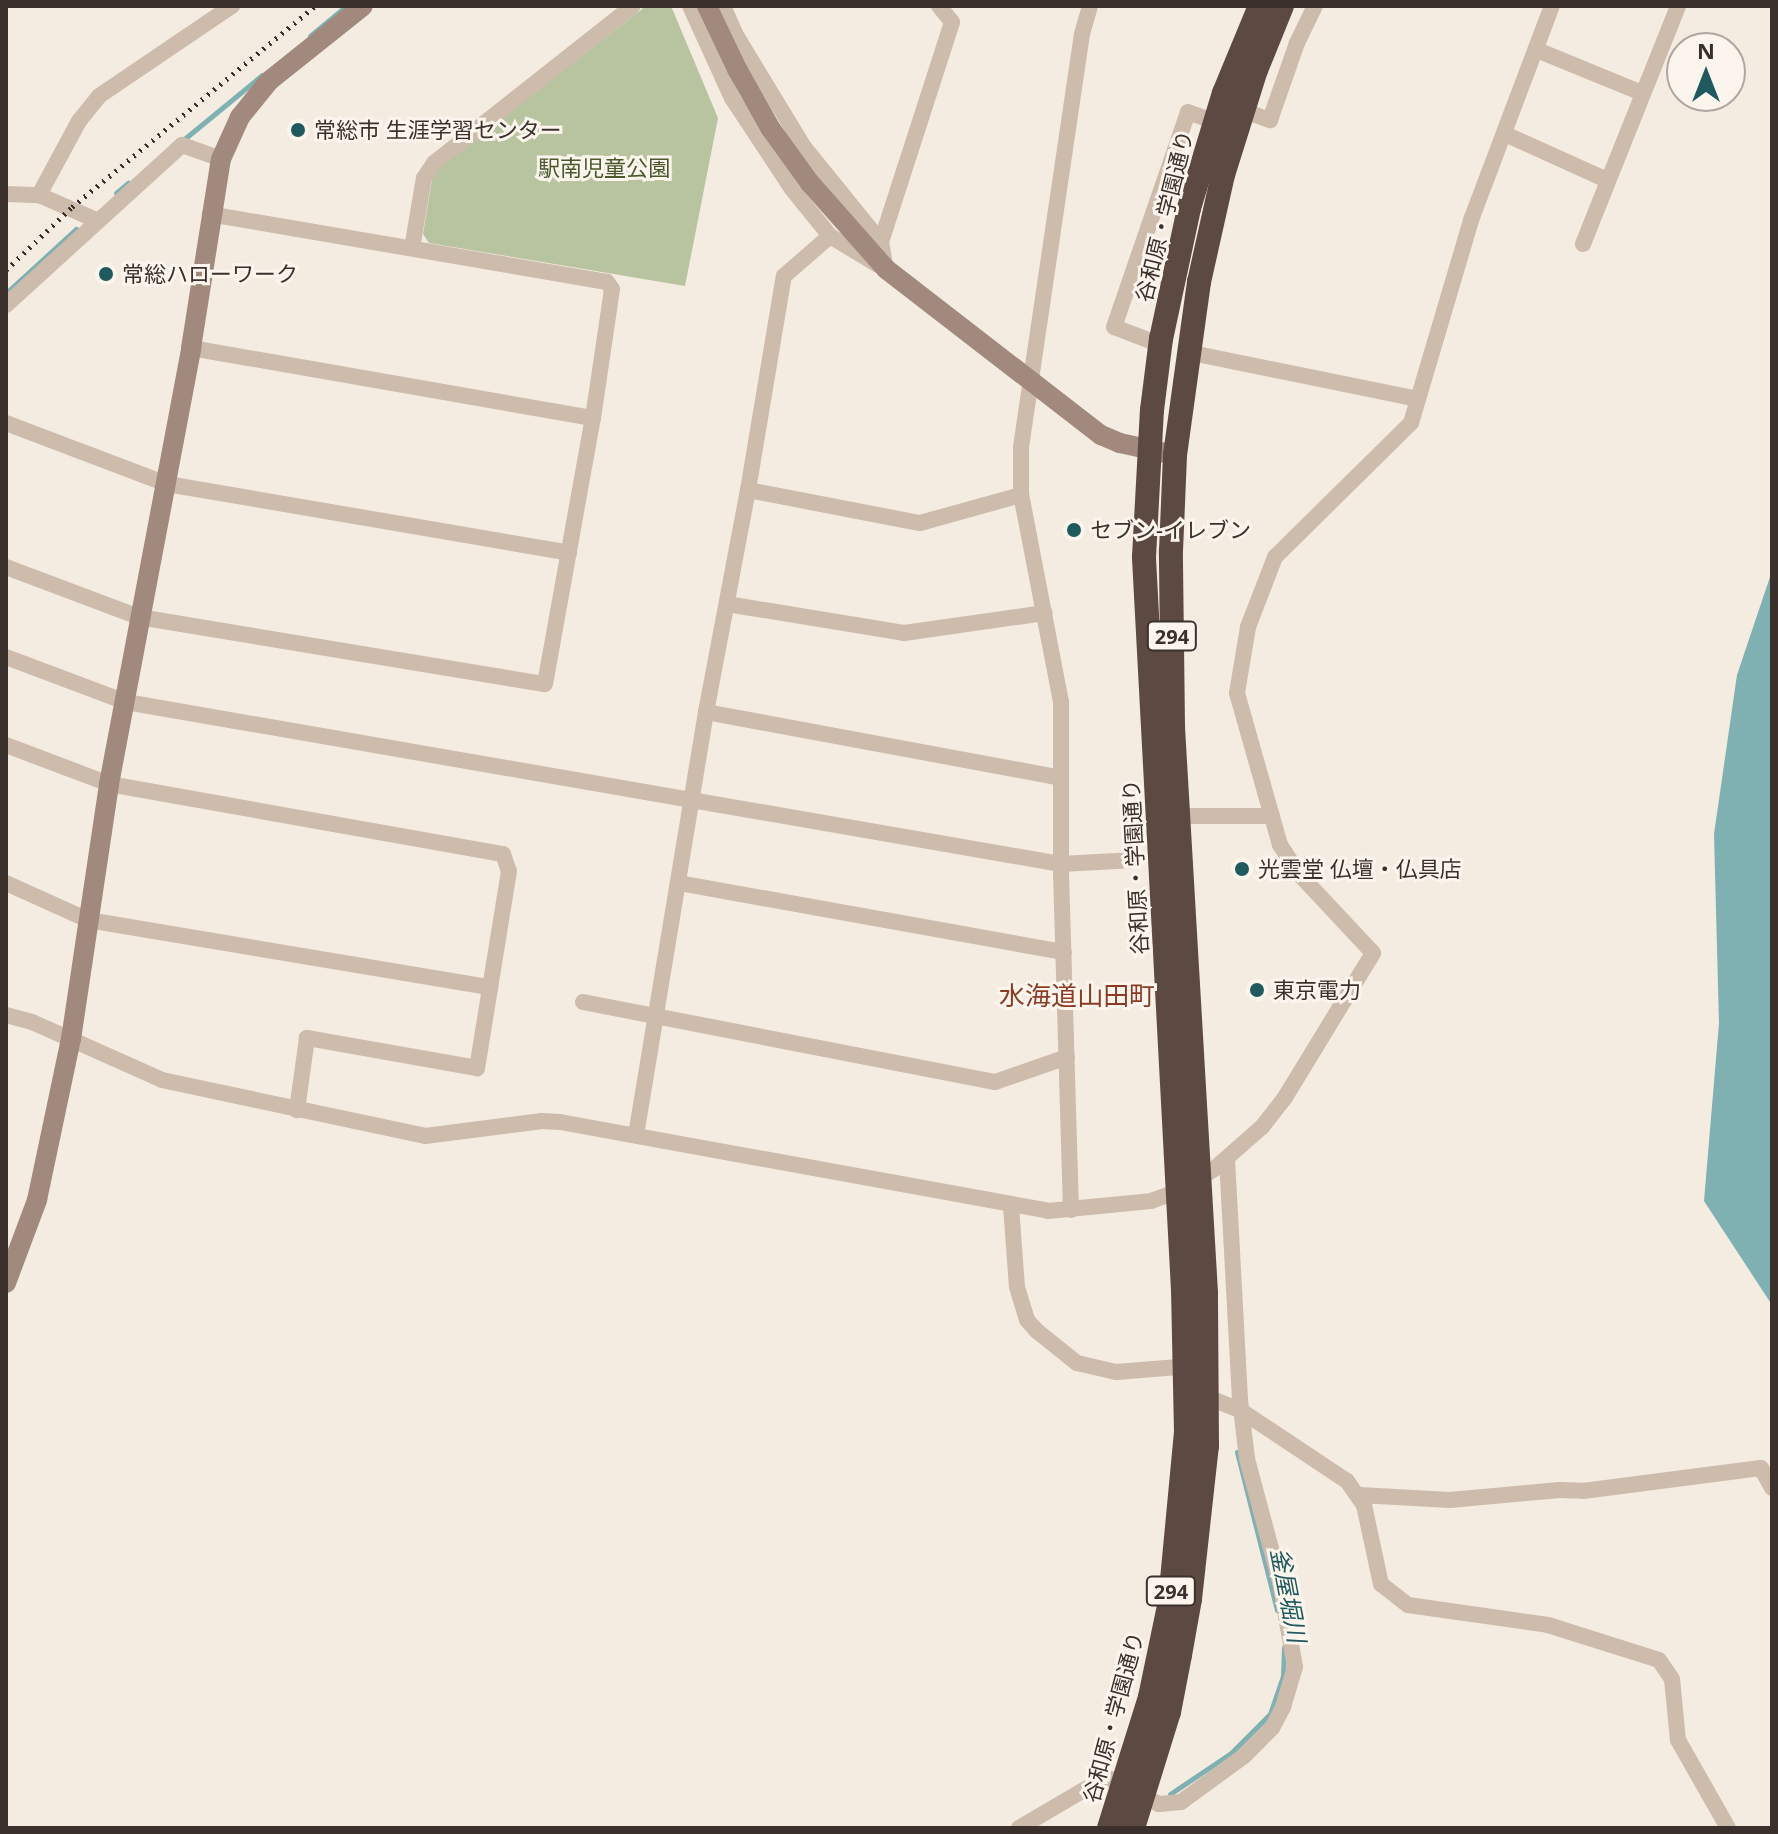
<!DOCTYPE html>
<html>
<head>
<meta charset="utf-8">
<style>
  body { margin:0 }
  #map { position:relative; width:1778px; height:1834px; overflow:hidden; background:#f4ebe1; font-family:"Noto Sans","Noto Sans JP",sans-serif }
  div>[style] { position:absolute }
  .green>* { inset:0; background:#b8c4a0 }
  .water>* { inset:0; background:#7fb0b2 }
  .stream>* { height:5px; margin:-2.5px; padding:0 2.5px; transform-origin:2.5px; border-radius:2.5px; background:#7fb0b2 }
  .street>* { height:16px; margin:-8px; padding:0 8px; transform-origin:8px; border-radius:8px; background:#cdbbac }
  .secondary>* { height:20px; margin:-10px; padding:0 10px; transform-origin:10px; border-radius:10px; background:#a18a7d }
  .highway>* { height:24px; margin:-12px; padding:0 12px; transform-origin:12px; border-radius:12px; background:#5c4a42 }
  .rail>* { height:5px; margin-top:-2.5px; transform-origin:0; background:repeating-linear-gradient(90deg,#3b302b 0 2px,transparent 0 8px) }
  .dots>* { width:22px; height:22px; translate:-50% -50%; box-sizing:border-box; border:4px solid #fbf5ee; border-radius:50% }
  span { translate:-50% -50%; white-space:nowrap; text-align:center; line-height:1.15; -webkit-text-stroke:6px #fbf5ee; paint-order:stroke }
  .shield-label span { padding:2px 6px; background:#fbf5ee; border:2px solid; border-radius:6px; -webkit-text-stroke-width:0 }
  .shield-label { font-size:20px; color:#3b302b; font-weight:700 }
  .poi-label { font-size:22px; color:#3b302b }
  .left { translate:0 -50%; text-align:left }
  .park-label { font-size:22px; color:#4a5a2e }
  .street-label { font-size:22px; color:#3b302b }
  .water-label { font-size:24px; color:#1f5a5e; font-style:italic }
  .quarter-label { font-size:26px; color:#8c3b22 }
  .frame { position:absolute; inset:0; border:8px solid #3b302b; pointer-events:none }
  .north { position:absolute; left:1666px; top:32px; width:80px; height:80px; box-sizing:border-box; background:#fbf5ee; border:2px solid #aea6a0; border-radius:50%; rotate:0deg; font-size:22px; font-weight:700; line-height:32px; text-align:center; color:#3b302b }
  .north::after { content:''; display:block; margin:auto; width:28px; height:36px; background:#1f5a5e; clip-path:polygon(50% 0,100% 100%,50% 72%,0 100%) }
</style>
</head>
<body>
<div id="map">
  <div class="green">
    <i style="clip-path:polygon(646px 6px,671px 6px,718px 118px,685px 286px,429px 243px,423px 234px,433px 174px,444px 163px)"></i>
  </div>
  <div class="water">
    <i style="clip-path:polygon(1772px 571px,1772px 1305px,1704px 1201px,1719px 1023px,1714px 834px,1737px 675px)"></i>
  </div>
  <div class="stream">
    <i style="left:310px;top:36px;width:47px;rotate:-39.8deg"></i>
    <i style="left:183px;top:140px;width:102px;rotate:-39.4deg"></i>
    <i style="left:116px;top:193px;width:16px;rotate:-40deg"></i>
    <i style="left:6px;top:293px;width:95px;rotate:-42.4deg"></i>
    <i style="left:1237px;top:1452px;width:163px;rotate:75.8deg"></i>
    <i style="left:1170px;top:1794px;width:73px;rotate:-33.9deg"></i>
    <i style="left:1231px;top:1753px;width:55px;rotate:-45deg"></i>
    <i style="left:1270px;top:1714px;width:40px;rotate:-71.1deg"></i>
    <i style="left:1283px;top:1676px;width:29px;rotate:-88deg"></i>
  </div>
  <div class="street">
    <i style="left:690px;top:6px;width:101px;rotate:65.5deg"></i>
    <i style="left:732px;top:98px;width:109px;rotate:56.6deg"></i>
    <i style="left:792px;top:189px;width:60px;rotate:51deg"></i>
    <i style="left:830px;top:236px;width:56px;rotate:31.1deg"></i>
    <i style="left:723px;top:6px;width:34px;rotate:66deg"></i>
    <i style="left:737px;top:37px;width:129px;rotate:58.7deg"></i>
    <i style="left:804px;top:147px;width:122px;rotate:51deg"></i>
    <i style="left:881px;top:242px;width:27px;rotate:80deg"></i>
    <i style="left:1537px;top:50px;width:113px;rotate:22.3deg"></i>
    <i style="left:1242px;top:110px;width:30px;rotate:20deg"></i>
    <i style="left:1270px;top:120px;width:82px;rotate:-70.7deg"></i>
    <i style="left:1297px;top:43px;width:41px;rotate:-64.1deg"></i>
    <i style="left:1505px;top:134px;width:112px;rotate:24.3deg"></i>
    <i style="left:6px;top:194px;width:33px;rotate:2deg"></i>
    <i style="left:39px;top:195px;width:62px;rotate:23.7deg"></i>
    <i style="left:39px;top:195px;width:84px;rotate:-61.6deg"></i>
    <i style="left:79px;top:121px;width:32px;rotate:-51deg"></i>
    <i style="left:99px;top:96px;width:161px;rotate:-34.1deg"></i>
    <i style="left:881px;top:242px;width:231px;rotate:-72.1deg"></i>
    <i style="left:952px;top:22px;width:21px;rotate:-129deg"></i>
    <i style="left:1583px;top:244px;width:256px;rotate:-68.2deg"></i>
    <i style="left:412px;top:248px;width:71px;rotate:-80.3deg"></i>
    <i style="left:424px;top:178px;width:18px;rotate:-56deg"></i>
    <i style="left:434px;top:163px;width:253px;rotate:-38.3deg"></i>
    <i style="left:6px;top:305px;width:238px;rotate:-42.3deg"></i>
    <i style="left:182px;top:145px;width:41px;rotate:19.7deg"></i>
    <i style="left:1161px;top:345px;width:50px;rotate:-159deg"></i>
    <i style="left:1114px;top:327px;width:227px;rotate:-71deg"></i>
    <i style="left:1188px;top:112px;width:29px;rotate:20deg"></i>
    <i style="left:191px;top:348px;width:408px;rotate:9.9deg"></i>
    <i style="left:1187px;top:352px;width:235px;rotate:11.5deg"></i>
    <i style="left:6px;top:423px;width:172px;rotate:20.8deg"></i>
    <i style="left:167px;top:484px;width:408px;rotate:9.7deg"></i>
    <i style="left:748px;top:490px;width:175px;rotate:10.9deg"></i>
    <i style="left:920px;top:523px;width:105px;rotate:-15.5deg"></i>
    <i style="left:6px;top:567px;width:142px;rotate:20.6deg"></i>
    <i style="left:139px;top:617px;width:411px;rotate:9.4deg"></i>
    <i style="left:545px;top:684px;width:270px;rotate:-79.8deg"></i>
    <i style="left:593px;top:418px;width:130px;rotate:-81.6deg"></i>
    <i style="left:612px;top:289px;width:9px;rotate:-126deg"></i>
    <i style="left:607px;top:282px;width:403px;rotate:-170.3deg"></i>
    <i style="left:727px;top:604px;width:179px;rotate:9.3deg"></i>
    <i style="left:904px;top:633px;width:142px;rotate:-8.1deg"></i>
    <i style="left:6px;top:657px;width:128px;rotate:20.6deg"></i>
    <i style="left:126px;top:702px;width:949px;rotate:9.83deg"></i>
    <i style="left:1061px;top:864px;width:74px;rotate:-3.1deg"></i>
    <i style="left:706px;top:712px;width:361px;rotate:10.5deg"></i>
    <i style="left:6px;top:745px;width:110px;rotate:20.7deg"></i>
    <i style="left:109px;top:784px;width:400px;rotate:10.1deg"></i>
    <i style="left:503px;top:854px;width:18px;rotate:71deg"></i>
    <i style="left:509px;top:871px;width:200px;rotate:99.2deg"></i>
    <i style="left:477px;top:1068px;width:173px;rotate:-170deg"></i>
    <i style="left:307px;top:1038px;width:73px;rotate:97.9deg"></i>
    <i style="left:1179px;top:816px;width:93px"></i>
    <i style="left:6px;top:883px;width:90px;rotate:24.3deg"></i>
    <i style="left:88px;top:920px;width:408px;rotate:9.5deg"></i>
    <i style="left:679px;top:883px;width:391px;rotate:10.2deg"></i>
    <i style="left:583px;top:1002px;width:420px;rotate:11deg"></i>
    <i style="left:995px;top:1082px;width:76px;rotate:-19.1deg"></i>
    <i style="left:6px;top:1015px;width:27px;rotate:15deg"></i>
    <i style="left:32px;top:1022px;width:142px;rotate:24deg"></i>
    <i style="left:162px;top:1080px;width:269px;rotate:12deg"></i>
    <i style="left:425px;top:1136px;width:118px;rotate:-7.3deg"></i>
    <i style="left:542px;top:1121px;width:18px;rotate:3deg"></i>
    <i style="left:560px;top:1122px;width:496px;rotate:10.3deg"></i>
    <i style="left:1048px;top:1211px;width:103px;rotate:-5.5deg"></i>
    <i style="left:1151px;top:1201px;width:30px;rotate:-20deg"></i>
    <i style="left:1179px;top:1191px;width:40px;rotate:-32deg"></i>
    <i style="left:1213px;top:1170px;width:65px;rotate:-41.3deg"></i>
    <i style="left:1262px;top:1127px;width:36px;rotate:-52deg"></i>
    <i style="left:1284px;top:1099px;width:171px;rotate:-58.6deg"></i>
    <i style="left:1373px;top:953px;width:108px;rotate:-133.1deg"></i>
    <i style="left:1299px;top:874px;width:35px;rotate:-123deg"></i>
    <i style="left:1280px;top:845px;width:158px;rotate:-105.8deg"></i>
    <i style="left:1237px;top:693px;width:67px;rotate:-80.5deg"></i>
    <i style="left:1248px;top:627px;width:75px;rotate:-68.9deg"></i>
    <i style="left:1275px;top:557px;width:191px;rotate:-44.6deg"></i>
    <i style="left:1411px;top:423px;width:212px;rotate:-73.5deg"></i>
    <i style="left:1471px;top:220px;width:229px;rotate:-69.3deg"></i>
    <i style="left:636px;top:1135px;width:429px;rotate:-80.6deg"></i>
    <i style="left:706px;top:712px;width:226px;rotate:-79.3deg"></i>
    <i style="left:748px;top:490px;width:217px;rotate:-80.5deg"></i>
    <i style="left:784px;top:276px;width:61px;rotate:-41deg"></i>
    <i style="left:1011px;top:1206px;width:81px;rotate:85.8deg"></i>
    <i style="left:1017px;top:1287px;width:34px;rotate:73deg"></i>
    <i style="left:1027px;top:1320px;width:15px;rotate:48deg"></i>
    <i style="left:1037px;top:1331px;width:51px;rotate:38.7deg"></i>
    <i style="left:1077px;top:1363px;width:40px;rotate:13deg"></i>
    <i style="left:1116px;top:1372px;width:75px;rotate:-4.6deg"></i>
    <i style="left:1071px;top:1210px;width:346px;rotate:-91.7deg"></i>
    <i style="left:1061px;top:864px;width:162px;rotate:-90deg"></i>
    <i style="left:1061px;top:702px;width:211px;rotate:-100.9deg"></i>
    <i style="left:1021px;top:495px;width:48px;rotate:-90deg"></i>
    <i style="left:1021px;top:447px;width:417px;rotate:-81.6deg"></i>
    <i style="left:1082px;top:34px;width:29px;rotate:-74deg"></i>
    <i style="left:1199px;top:1394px;width:44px;rotate:21.3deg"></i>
    <i style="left:1240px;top:1410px;width:128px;rotate:33.6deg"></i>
    <i style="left:1347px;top:1481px;width:29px;rotate:55deg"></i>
    <i style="left:1364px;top:1505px;width:81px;rotate:77.9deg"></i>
    <i style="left:1381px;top:1584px;width:34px;rotate:38deg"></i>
    <i style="left:1408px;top:1605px;width:141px;rotate:8.1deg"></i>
    <i style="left:1548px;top:1625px;width:116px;rotate:17.5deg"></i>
    <i style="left:1659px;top:1660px;width:23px;rotate:56deg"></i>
    <i style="left:1672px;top:1679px;width:61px;rotate:84.4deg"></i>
    <i style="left:1678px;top:1740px;width:101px;rotate:60.4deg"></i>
    <i style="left:1359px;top:1495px;width:91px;rotate:3.1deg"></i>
    <i style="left:1450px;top:1500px;width:110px;rotate:-5.2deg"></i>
    <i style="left:1560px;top:1490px;width:23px;rotate:2deg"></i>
    <i style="left:1583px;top:1491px;width:179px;rotate:-7.4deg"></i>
    <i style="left:1761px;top:1468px;width:23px;rotate:61deg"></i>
    <i style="left:1019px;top:1828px;width:101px;rotate:-30.4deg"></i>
    <i style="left:1106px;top:1777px;width:59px;rotate:27deg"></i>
    <i style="left:1159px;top:1804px;width:22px;rotate:-5deg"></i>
    <i style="left:1181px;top:1802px;width:78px;rotate:-36.1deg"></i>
    <i style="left:1244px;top:1756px;width:40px;rotate:-45deg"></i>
    <i style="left:1272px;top:1728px;width:24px;rotate:-62deg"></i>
    <i style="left:1283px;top:1707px;width:42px;rotate:-73.3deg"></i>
    <i style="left:1295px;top:1667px;width:86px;rotate:-100deg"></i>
    <i style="left:1280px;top:1582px;width:127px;rotate:-105deg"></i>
    <i style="left:1247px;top:1459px;width:60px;rotate:-96.7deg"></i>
    <i style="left:1240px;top:1399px;width:240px;rotate:-93.1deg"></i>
  </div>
  <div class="secondary">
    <i style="left:707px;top:6px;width:70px;rotate:64.5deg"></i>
    <i style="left:737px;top:69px;width:69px;rotate:60.5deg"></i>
    <i style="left:771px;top:129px;width:67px;rotate:54.2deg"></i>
    <i style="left:810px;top:183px;width:115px;rotate:48.5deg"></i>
    <i style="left:886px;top:269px;width:272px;rotate:37.7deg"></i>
    <i style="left:1101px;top:435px;width:21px;rotate:23deg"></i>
    <i style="left:1120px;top:443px;width:56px;rotate:12.3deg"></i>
    <i style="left:6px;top:1283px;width:89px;rotate:-69.5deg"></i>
    <i style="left:37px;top:1200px;width:165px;rotate:-78.1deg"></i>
    <i style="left:71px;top:1039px;width:258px;rotate:-81.5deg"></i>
    <i style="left:109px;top:784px;width:444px;rotate:-79.3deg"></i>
    <i style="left:191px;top:348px;width:191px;rotate:-81deg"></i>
    <i style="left:221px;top:159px;width:46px;rotate:-65.7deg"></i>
    <i style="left:240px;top:117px;width:46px;rotate:-51.1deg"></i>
    <i style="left:269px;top:81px;width:120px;rotate:-38.6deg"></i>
  </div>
  <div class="highway">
    <i style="left:1109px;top:1828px;width:137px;rotate:-72.6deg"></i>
    <i style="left:1150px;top:1697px;width:98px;rotate:-78.2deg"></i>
    <i style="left:1170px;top:1601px;width:170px;rotate:-84.6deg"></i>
    <i style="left:1186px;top:1432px;width:142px;rotate:-91.2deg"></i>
    <i style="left:1183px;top:1290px;width:734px;rotate:-93.05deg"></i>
    <i style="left:1144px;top:557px;width:147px;rotate:-86.9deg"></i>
    <i style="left:1152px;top:410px;width:72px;rotate:-82.8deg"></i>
    <i style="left:1161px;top:339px;width:134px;rotate:-77.9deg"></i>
    <i style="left:1189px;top:208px;width:120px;rotate:-73.1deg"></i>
    <i style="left:1224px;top:93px;width:94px;rotate:-67.5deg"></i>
    <i style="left:1133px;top:1828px;width:121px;rotate:-72.8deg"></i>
    <i style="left:1169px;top:1712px;width:58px;rotate:-79.1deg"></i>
    <i style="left:1180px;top:1655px;width:57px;rotate:-79.9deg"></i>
    <i style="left:1190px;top:1599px;width:154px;rotate:-83.7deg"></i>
    <i style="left:1207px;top:1446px;width:153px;rotate:-90.4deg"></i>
    <i style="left:1206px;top:1293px;width:567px;rotate:-93.34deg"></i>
    <i style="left:1173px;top:727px;width:176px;rotate:-90.7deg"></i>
    <i style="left:1171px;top:551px;width:96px;rotate:-87.6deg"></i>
    <i style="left:1175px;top:455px;width:175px;rotate:-82.1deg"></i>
    <i style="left:1199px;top:282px;width:110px;rotate:-77.4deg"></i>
    <i style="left:1223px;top:175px;width:110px;rotate:-72.6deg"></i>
    <i style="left:1256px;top:70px;width:69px;rotate:-67.9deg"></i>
  </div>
  <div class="rail">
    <i style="left:6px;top:270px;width:91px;rotate:-43.7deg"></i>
    <i style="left:72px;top:207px;width:315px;rotate:-39.6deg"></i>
  </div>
  <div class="dots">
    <i style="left:298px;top:130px;background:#1f5a5e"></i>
    <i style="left:106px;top:274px;background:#1f5a5e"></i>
    <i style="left:1074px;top:530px;background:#1f5a5e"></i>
    <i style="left:1242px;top:869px;background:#1f5a5e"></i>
    <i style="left:1257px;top:990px;background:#1f5a5e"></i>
  </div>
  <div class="shield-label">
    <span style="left:1172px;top:636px">294</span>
    <span style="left:1171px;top:1591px">294</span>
  </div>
  <div class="poi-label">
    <span class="left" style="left:314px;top:130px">常総市 生涯学習センター</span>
    <span class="left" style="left:122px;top:274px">常総ハローワーク</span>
    <span class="left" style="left:1090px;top:530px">セブン-イレブン</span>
    <span class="left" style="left:1258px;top:869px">光雲堂 仏壇・仏具店</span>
    <span class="left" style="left:1273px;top:990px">東京電力</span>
  </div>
  <div class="park-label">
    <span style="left:604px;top:168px">駅南児童公園</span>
  </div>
  <div class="street-label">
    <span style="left:1164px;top:216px;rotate:-76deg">谷和原・学園通り</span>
    <span style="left:1135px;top:867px;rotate:-93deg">谷和原・学園通り</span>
    <span style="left:1113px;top:1717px;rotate:-75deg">谷和原・学園通り</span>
  </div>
  <div class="water-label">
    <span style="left:1289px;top:1595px;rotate:79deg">釜屋堀川</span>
  </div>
  <div class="quarter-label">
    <span style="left:1077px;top:996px">水海道山田町</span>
  </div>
  <div class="frame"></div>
  <div class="north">N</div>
</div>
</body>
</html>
